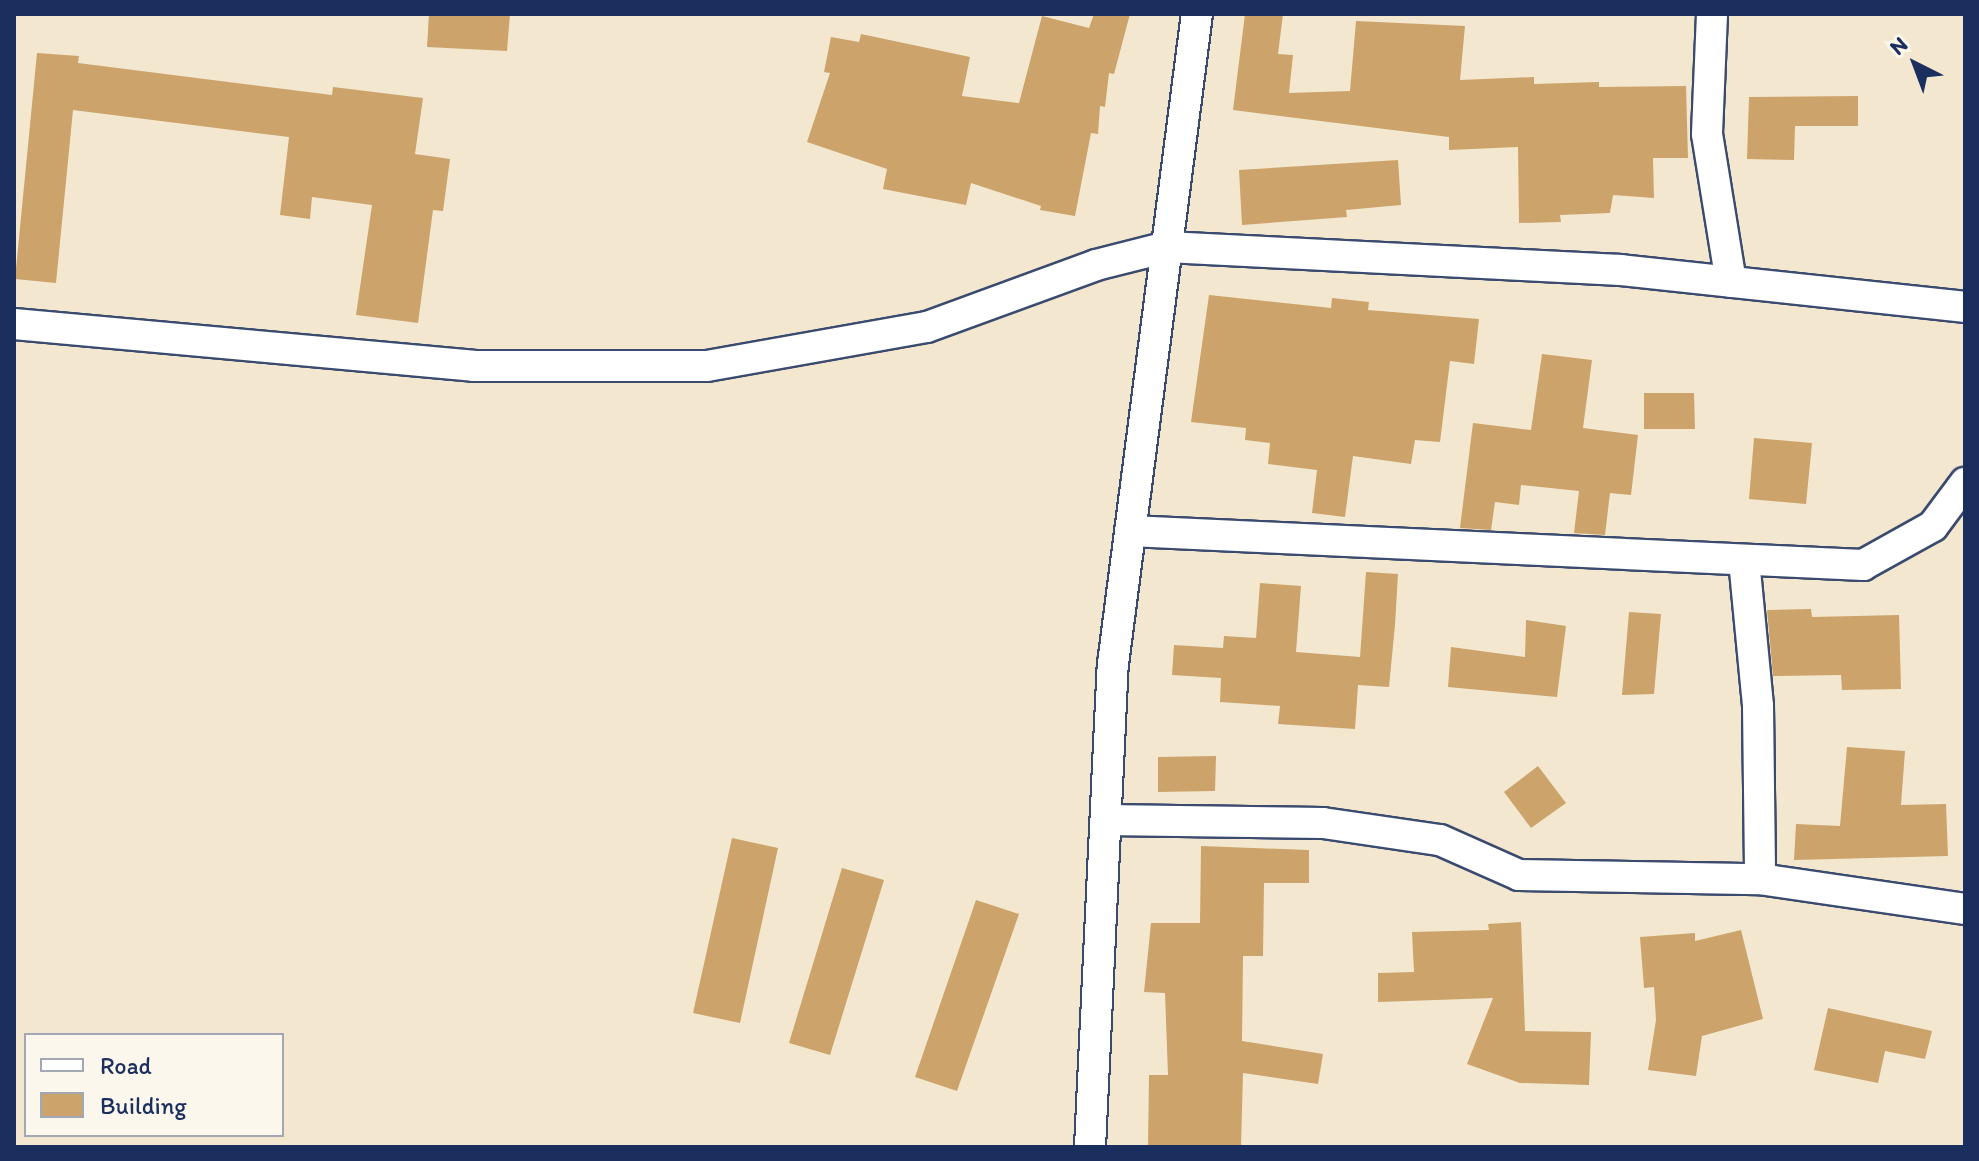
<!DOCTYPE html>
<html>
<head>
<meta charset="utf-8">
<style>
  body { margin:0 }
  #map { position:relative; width:1979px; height:1161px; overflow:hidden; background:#f3e8cf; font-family:Itim,sans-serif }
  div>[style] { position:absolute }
  .building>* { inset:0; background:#cca36b }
  .roads { filter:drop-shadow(2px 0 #3b4b6f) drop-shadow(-2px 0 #3b4b6f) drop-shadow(0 2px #3b4b6f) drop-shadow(0 -2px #3b4b6f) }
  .minor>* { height:30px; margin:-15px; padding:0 15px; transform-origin:15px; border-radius:15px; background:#fff }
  span { translate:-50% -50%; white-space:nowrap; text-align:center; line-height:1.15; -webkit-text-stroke:6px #fbf7ec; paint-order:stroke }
  .frame { position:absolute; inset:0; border:16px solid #1b2f5e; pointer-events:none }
  .legend { position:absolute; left:24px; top:1033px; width:260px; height:104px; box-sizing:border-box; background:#fbf7ec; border:2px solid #a1a7b3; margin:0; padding:10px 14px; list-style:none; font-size:24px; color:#1b2f5e }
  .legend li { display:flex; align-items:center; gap:16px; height:40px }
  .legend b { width:40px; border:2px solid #a1a7b3 }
  .north { position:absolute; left:1875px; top:24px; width:80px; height:80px; -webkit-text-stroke:6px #fbf7ec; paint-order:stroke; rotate:318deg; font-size:22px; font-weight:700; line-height:32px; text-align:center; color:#1b2f5e }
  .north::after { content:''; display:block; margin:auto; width:28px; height:36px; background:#1b2f5e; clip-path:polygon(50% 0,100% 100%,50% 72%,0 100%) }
</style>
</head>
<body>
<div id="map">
  <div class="building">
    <i style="clip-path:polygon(429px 14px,510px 14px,507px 51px,427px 47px)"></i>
    <i style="clip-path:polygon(1094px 14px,1130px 14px,1114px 74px,1109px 73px,1105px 107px,1100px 106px,1098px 134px,1091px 133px,1075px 216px,1040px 210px,1041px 206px,971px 183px,966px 205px,883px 189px,887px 169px,807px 142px,830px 73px,824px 72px,831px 37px,859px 42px,861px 34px,970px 57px,962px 96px,1019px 103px,1042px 16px,1089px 28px)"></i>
    <i style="clip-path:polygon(1245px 14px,1283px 14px,1278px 54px,1293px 55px,1289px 93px,1350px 91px,1356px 21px,1465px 26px,1460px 80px,1534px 77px,1534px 84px,1599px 82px,1599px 87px,1686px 86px,1688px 158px,1653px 158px,1654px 198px,1613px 195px,1610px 213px,1560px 215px,1561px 222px,1519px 223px,1518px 147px,1449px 150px,1449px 137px,1233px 110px)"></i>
    <i style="clip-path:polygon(37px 53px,79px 56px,78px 63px,332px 95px,333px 87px,423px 98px,415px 154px,450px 159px,443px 211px,433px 210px,418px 323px,356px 315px,372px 205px,312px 197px,310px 219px,280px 215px,289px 137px,73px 110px,56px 283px,15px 279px)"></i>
    <i style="clip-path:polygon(1858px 96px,1858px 126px,1795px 126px,1794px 160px,1747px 159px,1749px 97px)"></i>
    <i style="clip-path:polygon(1398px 160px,1401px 205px,1346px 210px,1347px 217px,1242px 225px,1239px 170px)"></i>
    <i style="clip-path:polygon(1209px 295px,1331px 308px,1332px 298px,1369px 302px,1368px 310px,1479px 319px,1474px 364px,1450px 361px,1440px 442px,1415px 440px,1411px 464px,1353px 456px,1345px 517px,1312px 513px,1317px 470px,1268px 464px,1270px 443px,1245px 440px,1246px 428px,1191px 422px)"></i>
    <i style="clip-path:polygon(1542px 354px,1592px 360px,1583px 428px,1638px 435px,1631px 495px,1610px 493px,1605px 535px,1574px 533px,1579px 491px,1521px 485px,1519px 505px,1495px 502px,1491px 530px,1460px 528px,1473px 423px,1531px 430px)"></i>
    <i style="clip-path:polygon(1644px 393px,1694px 393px,1695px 429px,1644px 429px)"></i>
    <i style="clip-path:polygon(1754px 438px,1812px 443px,1806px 504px,1749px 499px)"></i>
    <i style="clip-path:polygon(1366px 572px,1398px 574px,1395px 625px,1389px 687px,1358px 685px,1355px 729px,1278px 724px,1280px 706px,1220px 702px,1221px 678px,1172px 675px,1174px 645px,1223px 648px,1224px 636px,1256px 638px,1260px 583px,1301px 586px,1296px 652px,1360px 657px)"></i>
    <i style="clip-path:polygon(1811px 609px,1812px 617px,1899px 615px,1901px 689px,1842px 690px,1841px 675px,1773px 676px,1767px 610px)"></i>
    <i style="clip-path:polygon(1629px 612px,1661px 614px,1654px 694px,1622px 695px)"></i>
    <i style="clip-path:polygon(1526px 620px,1566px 626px,1557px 697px,1448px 687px,1451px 647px,1525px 657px)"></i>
    <i style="clip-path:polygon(1847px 747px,1905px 751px,1901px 805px,1946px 804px,1948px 856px,1794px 860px,1796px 824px,1840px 826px)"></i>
    <i style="clip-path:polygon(1216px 756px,1215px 791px,1158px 792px,1158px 757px)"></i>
    <i style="clip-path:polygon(1538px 766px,1566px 803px,1531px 828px,1504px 792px)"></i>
    <i style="clip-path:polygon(732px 838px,778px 848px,740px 1023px,693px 1013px)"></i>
    <i style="clip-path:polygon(1201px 846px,1309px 850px,1309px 883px,1264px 883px,1263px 956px,1243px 956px,1242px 1041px,1323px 1054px,1318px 1084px,1243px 1073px,1241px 1147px,1148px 1147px,1149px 1075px,1168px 1075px,1165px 993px,1144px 992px,1151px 923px,1200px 923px)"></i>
    <i style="clip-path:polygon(842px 868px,884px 880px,830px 1055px,789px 1043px)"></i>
    <i style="clip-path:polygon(976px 900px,1019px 914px,957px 1091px,915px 1077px)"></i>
    <i style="clip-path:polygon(1521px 922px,1525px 1031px,1591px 1032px,1589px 1085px,1520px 1083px,1467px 1064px,1493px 998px,1378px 1002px,1378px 973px,1414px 972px,1412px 932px,1489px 930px,1488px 924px)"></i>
    <i style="clip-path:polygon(1741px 930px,1763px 1019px,1702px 1036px,1696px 1076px,1648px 1070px,1656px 1020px,1654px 987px,1644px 988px,1640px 937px,1695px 933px,1695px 941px)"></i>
    <i style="clip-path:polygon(1828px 1008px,1932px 1031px,1925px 1059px,1885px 1051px,1878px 1083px,1814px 1070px)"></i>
  </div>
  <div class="roads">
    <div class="minor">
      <i style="left:1712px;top:14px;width:120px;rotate:92.4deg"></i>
      <i style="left:1707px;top:134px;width:150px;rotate:80.8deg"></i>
      <i style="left:14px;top:324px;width:461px;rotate:5.2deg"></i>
      <i style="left:473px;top:366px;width:234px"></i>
      <i style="left:707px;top:366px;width:223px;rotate:-10.1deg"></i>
      <i style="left:927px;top:327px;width:180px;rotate:-20.1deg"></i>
      <i style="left:1096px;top:265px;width:73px;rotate:-14.2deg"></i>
      <i style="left:1167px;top:247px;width:454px;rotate:2.9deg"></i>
      <i style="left:1620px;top:270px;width:347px;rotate:6.1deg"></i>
      <i style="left:1130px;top:531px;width:734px;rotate:2.66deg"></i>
      <i style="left:1863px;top:565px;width:80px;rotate:-29.1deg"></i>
      <i style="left:1933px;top:526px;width:54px;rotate:-53.3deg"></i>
      <i style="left:1744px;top:560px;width:147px;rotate:84.5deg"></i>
      <i style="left:1758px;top:706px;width:173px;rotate:89.3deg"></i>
      <i style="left:1106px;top:820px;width:217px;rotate:0.8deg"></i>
      <i style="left:1323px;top:823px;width:118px;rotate:8.3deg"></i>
      <i style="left:1440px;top:840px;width:86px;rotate:23.9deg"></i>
      <i style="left:1519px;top:875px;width:241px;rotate:1deg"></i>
      <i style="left:1760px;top:879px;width:207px;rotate:8.3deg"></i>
      <i style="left:1090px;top:1147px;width:484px;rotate:-87.3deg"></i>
      <i style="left:1113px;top:664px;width:655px;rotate:-82.64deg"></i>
    </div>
  </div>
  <div class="frame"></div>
  <ul class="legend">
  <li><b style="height:10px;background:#fff"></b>Road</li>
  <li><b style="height:22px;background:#cca36b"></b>Building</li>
  </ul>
  <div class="north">N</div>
</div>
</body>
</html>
